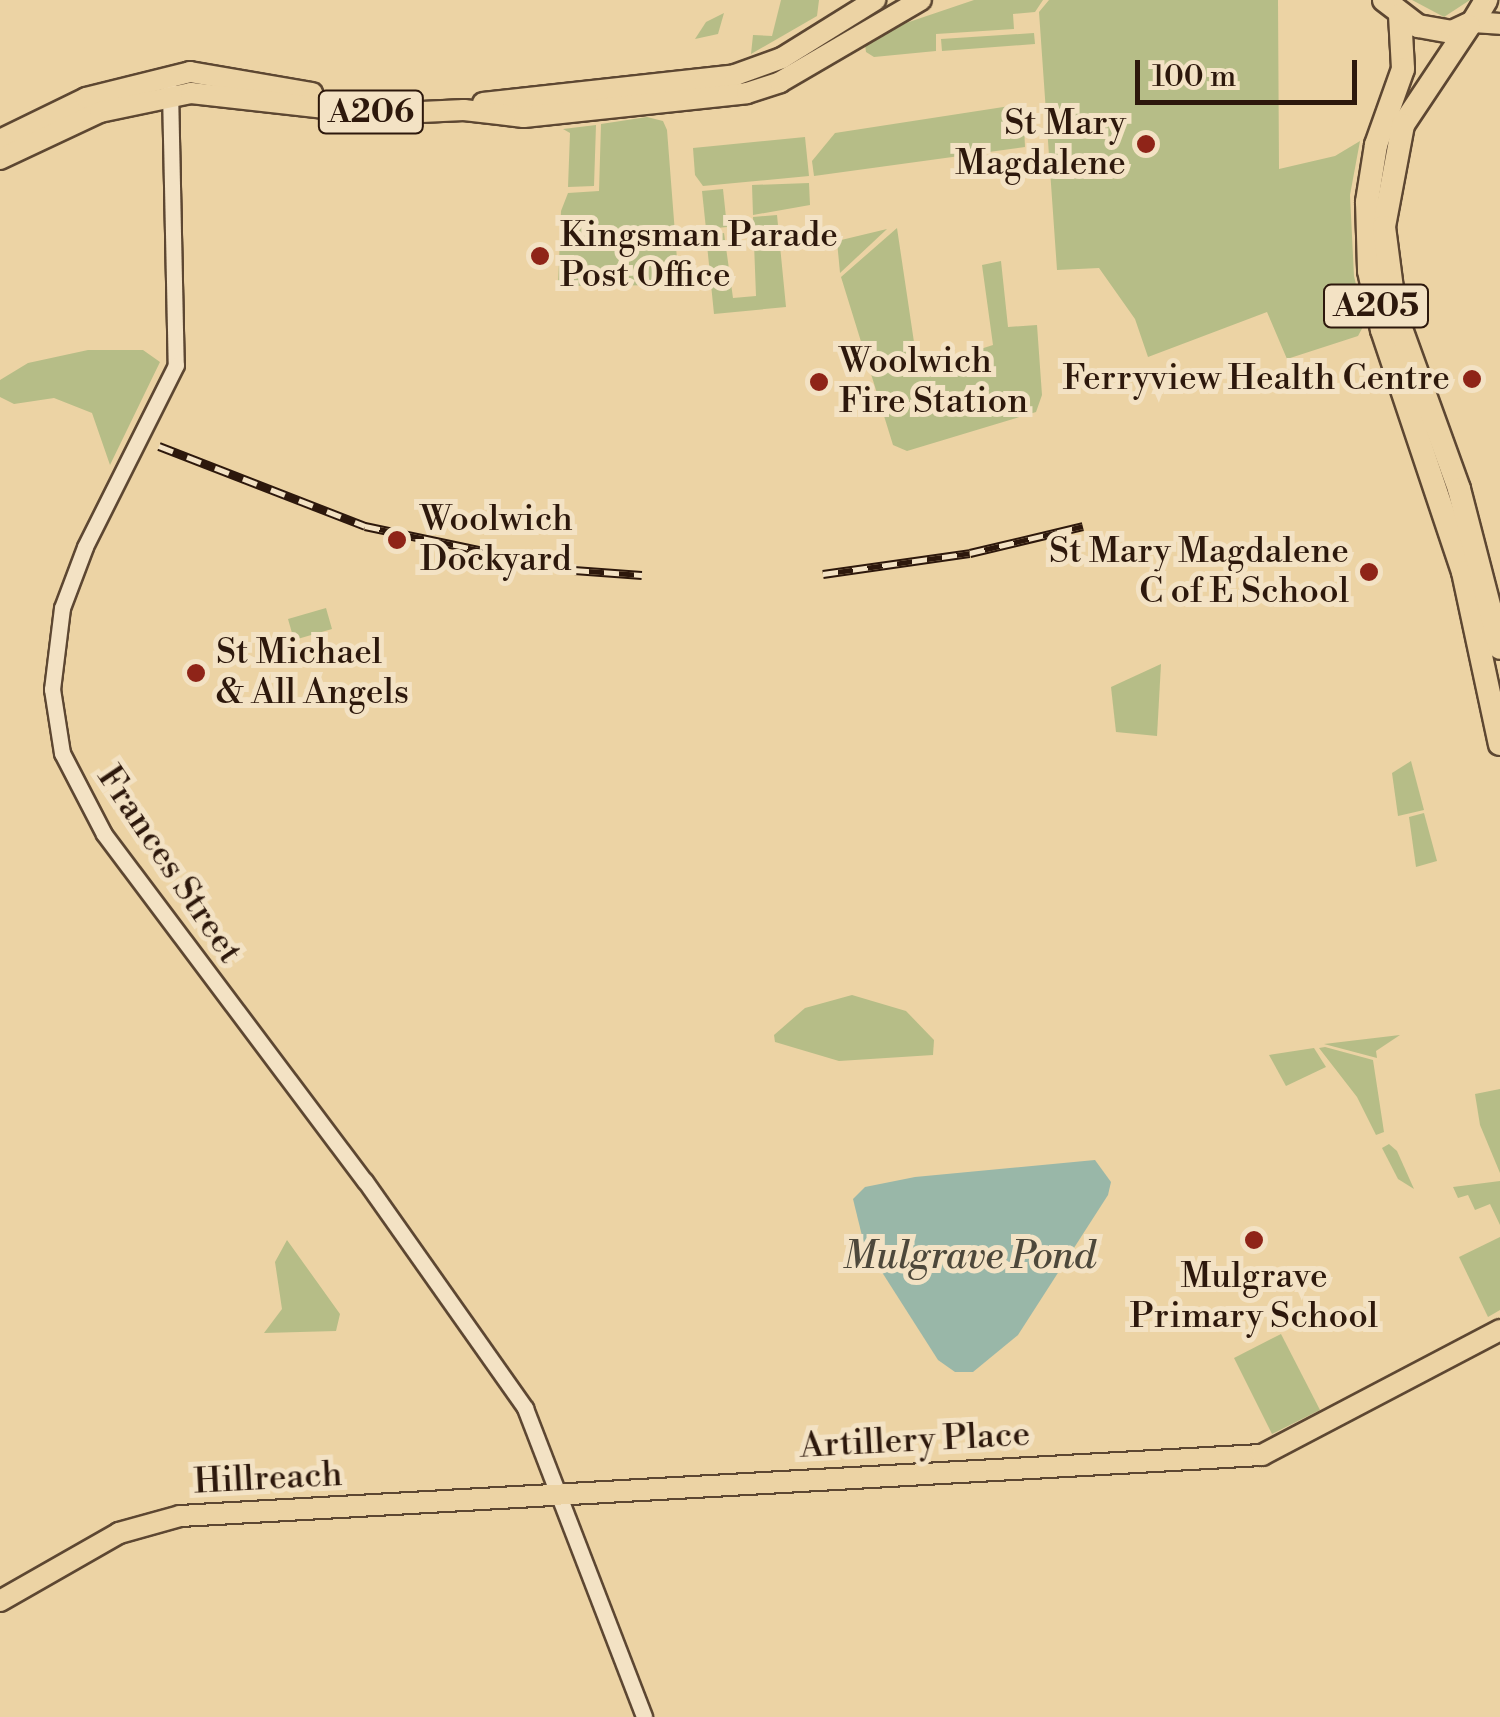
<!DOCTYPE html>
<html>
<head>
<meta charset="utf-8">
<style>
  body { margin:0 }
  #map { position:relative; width:1500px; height:1717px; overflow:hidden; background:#ecd3a4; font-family:"Libre Bodoni",serif }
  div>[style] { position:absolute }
  .green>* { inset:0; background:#b6bd87 }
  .water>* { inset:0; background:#99b7a8 }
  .roads { filter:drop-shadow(2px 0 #5d4732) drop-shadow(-2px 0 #5d4732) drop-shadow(0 2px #5d4732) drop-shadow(0 -2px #5d4732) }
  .minor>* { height:15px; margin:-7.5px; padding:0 7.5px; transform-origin:7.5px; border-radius:7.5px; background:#f3e2c4 }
  .major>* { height:20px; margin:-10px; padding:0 10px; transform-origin:10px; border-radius:10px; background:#ecd3a4 }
  .highway>* { height:22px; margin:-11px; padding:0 11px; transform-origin:11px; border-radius:11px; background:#ecd3a4 }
  .rail>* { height:9px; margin-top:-4.5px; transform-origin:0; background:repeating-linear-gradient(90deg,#f3e2c4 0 15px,#2d180c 0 30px); box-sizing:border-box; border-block:2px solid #2d180c }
  .dots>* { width:28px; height:28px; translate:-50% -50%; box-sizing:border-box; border:5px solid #f3e2c4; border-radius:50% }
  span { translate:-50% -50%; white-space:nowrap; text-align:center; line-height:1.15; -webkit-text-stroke:10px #f3e2c4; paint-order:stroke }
  .shield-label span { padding:2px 8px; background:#f3e2c4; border:2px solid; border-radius:8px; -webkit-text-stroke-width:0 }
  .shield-label { font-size:32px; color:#2d180c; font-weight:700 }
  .poi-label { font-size:35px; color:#2d180c }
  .right { translate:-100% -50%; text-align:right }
  .left { translate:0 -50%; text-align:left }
  .street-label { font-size:35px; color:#2d180c }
  .water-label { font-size:38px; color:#4d483b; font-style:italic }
  .scale { position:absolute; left:1135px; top:60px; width:222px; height:45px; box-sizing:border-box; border:5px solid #2d180c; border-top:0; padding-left:12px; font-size:30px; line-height:35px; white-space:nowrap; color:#2d180c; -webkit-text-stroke:8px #f3e2c4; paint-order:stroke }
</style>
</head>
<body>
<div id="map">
  <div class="green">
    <i style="clip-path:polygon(781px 0,819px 0,817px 16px,751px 54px,753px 35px,772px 36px)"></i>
    <i style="clip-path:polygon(974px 0,1043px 0,1035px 12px,1013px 14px,1014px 29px,936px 34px,936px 51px,874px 57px,866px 52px,865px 45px,906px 23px)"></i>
    <i style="clip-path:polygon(1049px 0,1278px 0,1279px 169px,1335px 156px,1360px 141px,1350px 195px,1354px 276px,1365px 323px,1358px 336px,1287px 359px,1267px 312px,1148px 357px,1135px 319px,1099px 268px,1057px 270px,1039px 12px)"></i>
    <i style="clip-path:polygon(1412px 0,1470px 0,1444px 17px)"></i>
    <i style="clip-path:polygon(724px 13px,718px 34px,695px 39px,706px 22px)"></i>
    <i style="clip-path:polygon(1034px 33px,1035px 44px,942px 51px,941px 39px)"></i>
    <i style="clip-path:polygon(1023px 104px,1025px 147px,814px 176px,812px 161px,835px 133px)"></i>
    <i style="clip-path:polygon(647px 117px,663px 121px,667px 130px,679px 285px,558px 286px,561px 211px,568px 193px,599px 191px,601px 124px)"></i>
    <i style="clip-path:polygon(596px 125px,594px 186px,568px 187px,570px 133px,563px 129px)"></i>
    <i style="clip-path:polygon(805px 137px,809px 176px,703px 186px,695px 175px,693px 148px)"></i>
    <i style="clip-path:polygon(809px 183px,810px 205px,753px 215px,752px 185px)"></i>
    <i style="clip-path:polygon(723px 189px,727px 227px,706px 229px,702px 191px)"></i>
    <i style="clip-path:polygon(777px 215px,786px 307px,714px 314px,706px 235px,724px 233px,733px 298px,756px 296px,753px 217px)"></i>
    <i style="clip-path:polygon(897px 228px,918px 369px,993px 345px,982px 265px,1001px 261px,1008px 327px,1037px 325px,1042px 395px,1036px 412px,907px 451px,893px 445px,841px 277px)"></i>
    <i style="clip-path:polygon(887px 229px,840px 273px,837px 241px)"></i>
    <i style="clip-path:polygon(88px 350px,143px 350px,160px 362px,110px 465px,92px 413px,54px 398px,14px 404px,0 397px,0 380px,28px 363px)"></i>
    <i style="clip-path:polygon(326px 608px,332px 629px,294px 640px,288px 619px)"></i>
    <i style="clip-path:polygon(1161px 664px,1157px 736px,1116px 732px,1111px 687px)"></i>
    <i style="clip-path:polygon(1411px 761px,1424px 810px,1398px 816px,1392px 773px)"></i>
    <i style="clip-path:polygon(1424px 813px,1437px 861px,1416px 867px,1409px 817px)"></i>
    <i style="clip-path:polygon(852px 995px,906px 1011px,934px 1040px,933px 1055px,839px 1061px,775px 1042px,774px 1035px,805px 1008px)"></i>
    <i style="clip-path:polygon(1400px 1035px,1376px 1051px,1377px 1058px,1324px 1044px)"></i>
    <i style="clip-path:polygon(1325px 1047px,1373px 1060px,1384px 1132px,1376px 1135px,1357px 1097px,1319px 1048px)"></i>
    <i style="clip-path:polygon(1314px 1048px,1326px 1067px,1286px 1086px,1269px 1055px)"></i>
    <i style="clip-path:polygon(1500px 1089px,1500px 1173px,1480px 1125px,1475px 1094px)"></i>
    <i style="clip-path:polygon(1389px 1144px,1397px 1151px,1414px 1189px,1398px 1179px,1382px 1148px)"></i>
    <i style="clip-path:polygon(1500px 1181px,1500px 1225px,1490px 1204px,1475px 1210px,1468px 1195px,1458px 1198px,1453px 1187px)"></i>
    <i style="clip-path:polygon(1500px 1237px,1500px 1310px,1488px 1317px,1459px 1257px)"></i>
    <i style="clip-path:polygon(287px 1240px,340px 1314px,336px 1331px,264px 1333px,282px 1309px,275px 1262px)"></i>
    <i style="clip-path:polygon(1281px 1334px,1320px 1410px,1272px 1434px,1234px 1358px)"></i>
  </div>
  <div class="water">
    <i style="clip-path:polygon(1095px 1160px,1111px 1182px,1108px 1195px,1018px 1335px,973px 1372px,955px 1372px,938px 1360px,864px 1244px,853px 1199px,865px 1187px,915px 1177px)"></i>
  </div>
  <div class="roads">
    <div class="minor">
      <i style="left:170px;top:90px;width:275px;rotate:88.8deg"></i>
      <i style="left:176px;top:365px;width:203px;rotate:116.6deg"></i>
      <i style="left:85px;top:547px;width:65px;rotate:110.7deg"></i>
      <i style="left:62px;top:608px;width:82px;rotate:97deg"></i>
      <i style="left:52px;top:689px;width:65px;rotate:81.1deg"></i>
      <i style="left:62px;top:753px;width:91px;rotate:62.6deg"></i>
      <i style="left:104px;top:834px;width:434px;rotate:53.1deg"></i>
      <i style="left:365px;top:1181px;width:278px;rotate:54.8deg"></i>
      <i style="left:525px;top:1408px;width:331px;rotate:68.9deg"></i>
    </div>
    <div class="major">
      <i style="left:1473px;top:22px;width:27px;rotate:4deg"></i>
      <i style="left:483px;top:103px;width:254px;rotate:-6.3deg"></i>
      <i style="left:735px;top:75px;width:50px;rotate:-19.9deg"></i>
      <i style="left:782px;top:58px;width:110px;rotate:-31.9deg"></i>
      <i style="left:0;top:140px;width:96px;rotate:-26deg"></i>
      <i style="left:86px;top:98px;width:107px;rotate:-14deg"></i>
      <i style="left:190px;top:72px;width:124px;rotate:9.8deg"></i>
      <i style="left:0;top:159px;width:110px;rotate:-25.2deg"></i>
      <i style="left:100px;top:112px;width:93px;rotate:-11.8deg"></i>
      <i style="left:191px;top:93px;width:189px;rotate:6.4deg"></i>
      <i style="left:379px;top:114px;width:85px;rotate:-2.7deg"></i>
      <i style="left:464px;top:110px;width:60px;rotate:6.7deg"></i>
      <i style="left:524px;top:117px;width:224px;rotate:-6.1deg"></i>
      <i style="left:747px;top:93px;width:35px;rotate:-18deg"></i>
      <i style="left:780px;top:82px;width:163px;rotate:-30.2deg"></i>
      <i style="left:0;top:1601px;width:137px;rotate:-29.7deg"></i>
      <i style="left:119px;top:1533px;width:63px;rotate:-15.6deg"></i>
      <i style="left:180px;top:1516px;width:1084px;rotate:-3.23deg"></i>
      <i style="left:1262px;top:1455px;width:269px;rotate:-27.7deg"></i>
    </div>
    <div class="highway">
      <i style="left:1384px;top:0;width:43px;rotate:37.4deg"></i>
      <i style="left:1418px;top:26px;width:35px;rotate:10deg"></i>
      <i style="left:1452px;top:32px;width:23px;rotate:-25deg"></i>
      <i style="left:1473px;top:22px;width:26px;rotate:-59deg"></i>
      <i style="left:1400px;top:15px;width:54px;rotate:86.8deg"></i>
      <i style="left:1403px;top:69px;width:81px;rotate:109.6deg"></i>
      <i style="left:1376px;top:145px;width:58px;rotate:99deg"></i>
      <i style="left:1367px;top:202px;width:69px;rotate:88.3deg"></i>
      <i style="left:1369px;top:271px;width:60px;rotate:77.6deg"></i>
      <i style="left:1382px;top:330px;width:255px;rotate:71.5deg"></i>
      <i style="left:1463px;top:572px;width:176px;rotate:77.9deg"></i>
      <i style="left:1469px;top:26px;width:119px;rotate:123.7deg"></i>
      <i style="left:1403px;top:125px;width:104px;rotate:100.6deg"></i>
      <i style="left:1384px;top:227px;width:86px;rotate:82.6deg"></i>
      <i style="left:1395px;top:312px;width:188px;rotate:70.1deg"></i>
      <i style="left:1459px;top:489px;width:164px;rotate:75.5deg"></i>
    </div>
  </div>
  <div class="rail">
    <i style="left:159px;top:446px;width:221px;rotate:21.2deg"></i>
    <i style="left:365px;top:526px;width:214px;rotate:11.9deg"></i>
    <i style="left:574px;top:570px;width:68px;rotate:4.2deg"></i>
    <i style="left:823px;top:574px;width:148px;rotate:-8.1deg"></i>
    <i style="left:970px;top:553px;width:116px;rotate:-13.4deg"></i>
  </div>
  <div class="dots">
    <i style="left:1146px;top:144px;background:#8f2418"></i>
    <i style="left:540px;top:256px;background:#8f2418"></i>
    <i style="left:1472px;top:379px;background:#8f2418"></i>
    <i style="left:819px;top:382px;background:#8f2418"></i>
    <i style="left:397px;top:540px;background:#8f2418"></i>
    <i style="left:1369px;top:572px;background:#8f2418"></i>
    <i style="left:196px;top:673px;background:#8f2418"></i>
    <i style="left:1254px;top:1240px;background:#8f2418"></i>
  </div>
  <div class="shield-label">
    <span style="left:371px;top:112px">A206</span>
    <span style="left:1376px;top:306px">A205</span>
  </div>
  <div class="poi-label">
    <span class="right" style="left:1126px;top:144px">St Mary<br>Magdalene</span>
    <span class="left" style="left:560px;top:256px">Kingsman Parade<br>Post Office</span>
    <span class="left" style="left:839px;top:382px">Woolwich<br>Fire Station</span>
    <span class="right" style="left:1450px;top:379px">Ferryview Health Centre</span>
    <span class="left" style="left:420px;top:540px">Woolwich<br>Dockyard</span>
    <span class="right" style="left:1349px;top:572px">St Mary Magdalene<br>C of E School</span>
    <span class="left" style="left:216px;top:673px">St Michael<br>&amp; All Angels</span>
    <span style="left:1254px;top:1297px">Mulgrave<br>Primary School</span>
  </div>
  <div class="street-label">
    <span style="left:169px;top:865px;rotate:56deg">Frances Street</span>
    <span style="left:915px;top:1441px;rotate:-3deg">Artillery Place</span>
    <span style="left:268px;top:1479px;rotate:-3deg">Hillreach</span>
  </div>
  <div class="water-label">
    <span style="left:969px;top:1257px">Mulgrave Pond</span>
  </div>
  <div class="scale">100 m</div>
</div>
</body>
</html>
